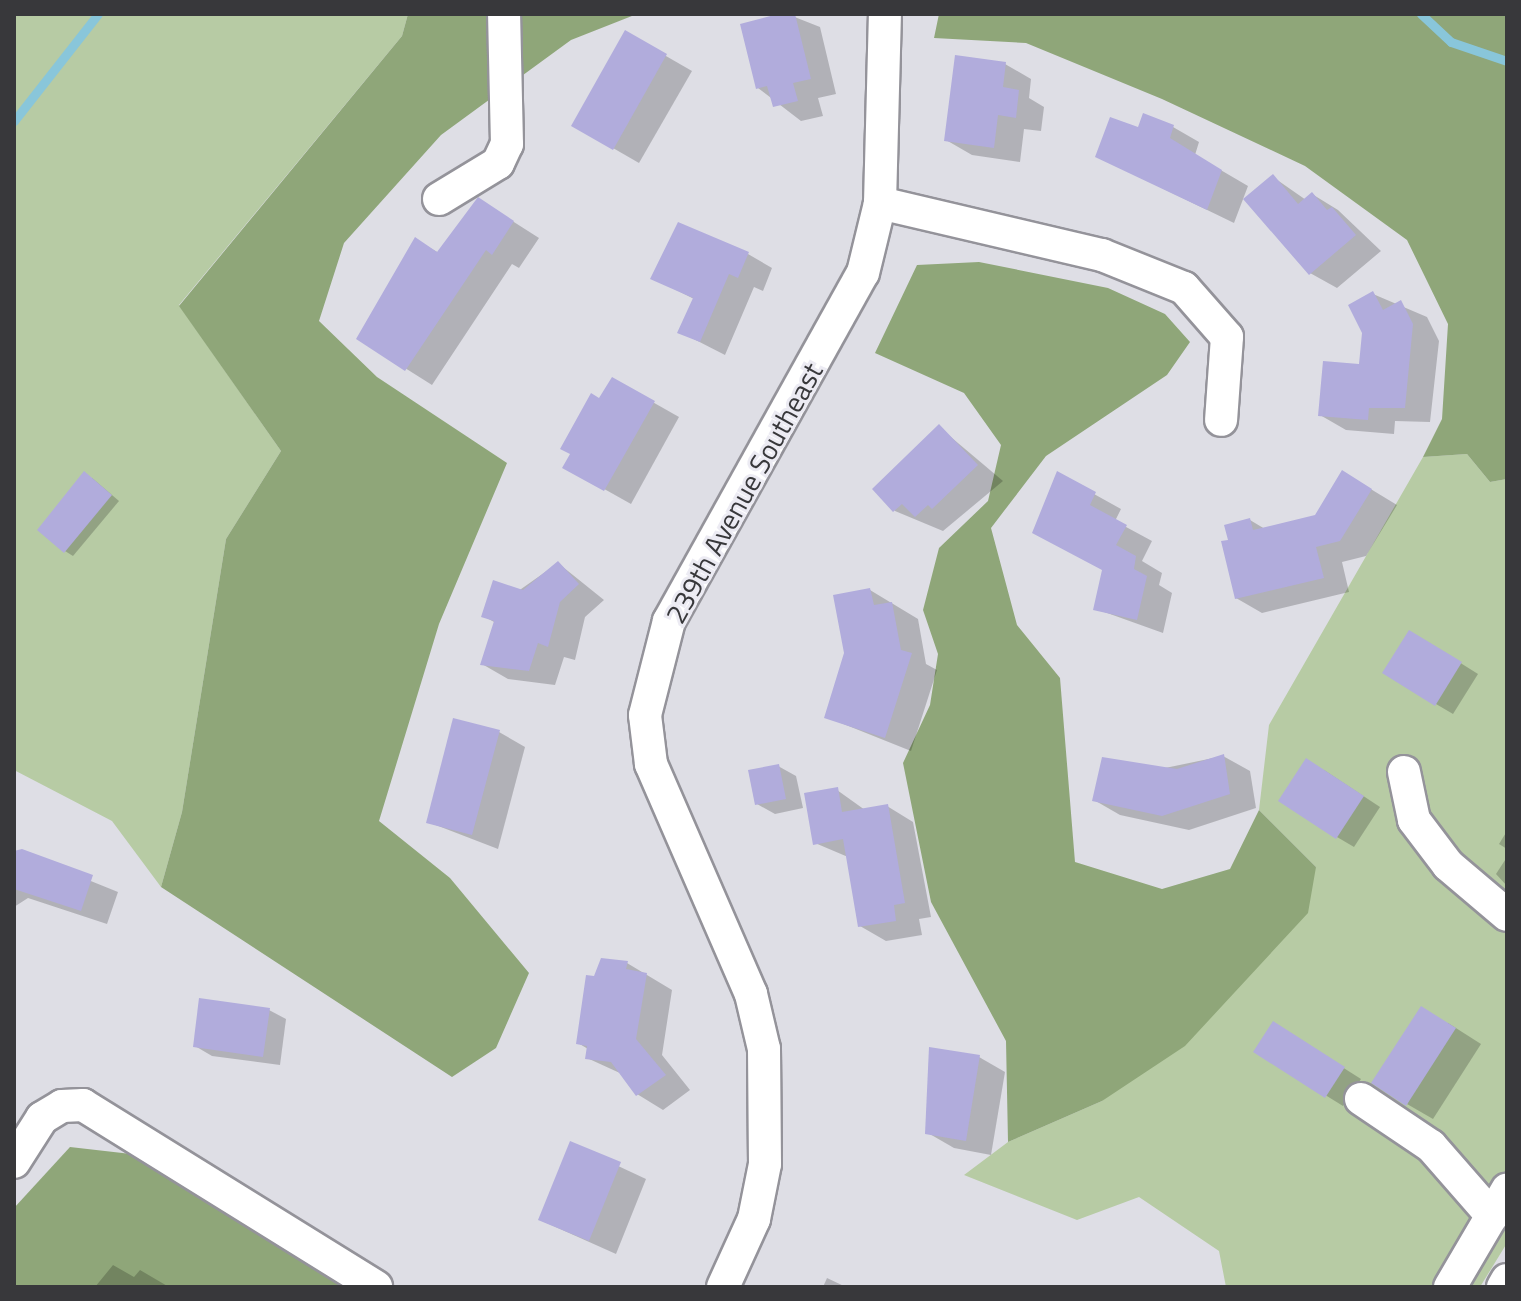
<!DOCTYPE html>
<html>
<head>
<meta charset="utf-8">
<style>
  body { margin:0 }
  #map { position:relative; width:1521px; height:1301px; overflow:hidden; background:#dedee5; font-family:"Titillium Web",sans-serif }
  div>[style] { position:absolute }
  .green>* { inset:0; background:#b7cba4 }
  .forest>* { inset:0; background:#8fa679 }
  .shadow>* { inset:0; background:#0003 }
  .stream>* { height:9px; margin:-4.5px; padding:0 4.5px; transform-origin:4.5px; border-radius:4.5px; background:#89c6da }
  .building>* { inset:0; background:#b1acdc }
  .roads { filter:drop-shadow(2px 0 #94939a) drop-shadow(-2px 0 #94939a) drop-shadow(0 2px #94939a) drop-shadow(0 -2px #94939a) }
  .minor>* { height:32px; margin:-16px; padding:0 16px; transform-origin:16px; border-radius:16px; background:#fff }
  span { translate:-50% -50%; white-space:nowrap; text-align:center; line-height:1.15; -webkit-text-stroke:6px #ecebf3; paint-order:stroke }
  .street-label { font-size:28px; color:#38383b }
  .frame { position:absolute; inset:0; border:16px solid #38383b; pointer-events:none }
</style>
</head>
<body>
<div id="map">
  <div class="green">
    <i style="clip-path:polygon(14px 14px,408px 14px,402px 36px,179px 305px,281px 451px,226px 539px,182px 812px,161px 887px,112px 821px,14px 770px)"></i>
    <i style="clip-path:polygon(1467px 454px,1490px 482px,1507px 479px,1507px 1243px,1480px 1287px,1226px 1287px,1219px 1251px,1139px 1197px,1077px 1220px,964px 1175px,1008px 1142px,1102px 1101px,1316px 867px,1259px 810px,1269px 725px,1423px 457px)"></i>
  </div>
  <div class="forest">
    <i style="clip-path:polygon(408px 14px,637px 14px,571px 40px,441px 135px,344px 243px,319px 321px,377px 377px,507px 463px,439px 624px,379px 821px,450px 878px,529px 973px,496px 1048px,452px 1077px,161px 887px,182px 812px,226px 539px,281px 451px,179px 306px,402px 36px)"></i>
    <i style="clip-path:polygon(939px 14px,1507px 14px,1507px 479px,1490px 482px,1467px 454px,1423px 457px,1442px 419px,1448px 324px,1407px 240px,1305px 166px,1162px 99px,1026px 43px,934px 38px)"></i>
    <i style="clip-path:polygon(979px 262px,1108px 288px,1165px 314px,1190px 342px,1167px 375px,1046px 456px,991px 528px,1017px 625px,1060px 678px,1075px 862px,1162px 889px,1230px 869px,1259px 810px,1316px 867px,1308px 913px,1185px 1046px,1102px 1101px,1008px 1142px,1006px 1041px,931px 902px,903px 763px,930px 705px,938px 654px,923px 610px,939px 548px,988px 501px,1001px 445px,964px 393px,875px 353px,917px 265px)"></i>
    <i style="clip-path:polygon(70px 1147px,131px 1154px,347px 1287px,14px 1287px,14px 1208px)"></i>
  </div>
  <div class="shadow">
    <i style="clip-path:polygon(787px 14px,820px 27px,836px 94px,818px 98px,823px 116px,801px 121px,758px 88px)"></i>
    <i style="clip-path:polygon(626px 33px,692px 71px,639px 163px,573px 125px)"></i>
    <i style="clip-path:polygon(1005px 64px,1031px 79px,1029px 98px,1044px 107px,1041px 131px,1024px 129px,1020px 162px,972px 155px,946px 140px)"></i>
    <i style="clip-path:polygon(1173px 127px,1199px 142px,1195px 155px,1248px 186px,1234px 223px,1098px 157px,1139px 130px)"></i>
    <i style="clip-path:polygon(1273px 177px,1306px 200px,1312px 194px,1338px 210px,1381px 251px,1337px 288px,1310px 273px)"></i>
    <i style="clip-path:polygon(479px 200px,539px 238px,519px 268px,512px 264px,432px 385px,359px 339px,416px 240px,439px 253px)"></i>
    <i style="clip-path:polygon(748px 254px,772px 268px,763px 291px,754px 287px,725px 355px,680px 332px,694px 299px,653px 278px)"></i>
    <i style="clip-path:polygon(1373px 294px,1427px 317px,1439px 341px,1430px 422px,1395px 421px,1394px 434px,1346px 430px,1320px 415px,1361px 366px)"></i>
    <i style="clip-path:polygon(612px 379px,679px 417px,631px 504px,565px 467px)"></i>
    <i style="clip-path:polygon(939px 427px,1003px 481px,943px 531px,895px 511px,874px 490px)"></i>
    <i style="clip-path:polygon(1058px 474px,1121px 509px,1115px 521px,1152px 541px,1142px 561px,1162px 573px,1159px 585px,1172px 593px,1163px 633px,1096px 609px,1104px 570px)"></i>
    <i style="clip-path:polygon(92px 478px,119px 501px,73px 556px,65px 551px)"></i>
    <i style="clip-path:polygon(1369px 488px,1397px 505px,1366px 556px,1342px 562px,1349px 592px,1262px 613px,1236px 598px,1230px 542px,1250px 520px,1265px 529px,1316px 516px)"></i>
    <i style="clip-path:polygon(558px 563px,604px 600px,585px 617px,575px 660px,564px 657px,555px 685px,508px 679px,482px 664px,496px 623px,483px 616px)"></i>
    <i style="clip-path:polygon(870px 590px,918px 619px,926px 664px,937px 670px,911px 751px,826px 717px)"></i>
    <i style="clip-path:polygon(1427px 642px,1478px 674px,1453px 714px,1436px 704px)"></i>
    <i style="clip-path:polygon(499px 732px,525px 747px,498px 849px,428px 822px)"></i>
    <i style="clip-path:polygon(1223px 756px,1250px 771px,1256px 808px,1189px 830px,1120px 815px,1094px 800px,1165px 768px)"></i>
    <i style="clip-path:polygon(778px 766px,796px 776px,803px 808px,775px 814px,757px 804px)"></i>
    <i style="clip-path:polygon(1324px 770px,1380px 807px,1354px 847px,1337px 837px)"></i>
    <i style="clip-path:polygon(837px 790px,865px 810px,887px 806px,913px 822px,931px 917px,919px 919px,922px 935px,886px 941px,860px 926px,848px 857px,815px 843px)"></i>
    <i style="clip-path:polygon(1507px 831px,1507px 849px,1499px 844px)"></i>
    <i style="clip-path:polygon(14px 850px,118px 892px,107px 924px,28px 898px,14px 907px)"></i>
    <i style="clip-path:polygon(1507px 857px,1507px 886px,1496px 874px)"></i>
    <i style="clip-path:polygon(627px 963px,672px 990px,662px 1055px,690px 1090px,663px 1110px,637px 1094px,622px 1074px,587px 1058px,588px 1049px,578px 1043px,595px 978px)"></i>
    <i style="clip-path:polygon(269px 1010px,286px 1019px,280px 1065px,212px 1056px,195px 1046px)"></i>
    <i style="clip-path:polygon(1448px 1023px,1481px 1044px,1433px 1119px,1407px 1104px)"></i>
    <i style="clip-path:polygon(1290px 1034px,1361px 1079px,1343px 1106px,1256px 1052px)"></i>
    <i style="clip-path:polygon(931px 1049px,979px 1057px,1005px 1072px,991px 1155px,954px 1148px,928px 1133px)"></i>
    <i style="clip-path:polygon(571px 1144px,646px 1179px,616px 1254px,540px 1220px)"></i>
    <i style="clip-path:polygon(113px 1265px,134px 1277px,140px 1270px,169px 1287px,95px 1287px)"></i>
    <i style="clip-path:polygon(827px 1278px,846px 1287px,823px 1287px)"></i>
  </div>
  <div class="stream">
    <i style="left:1421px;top:14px;width:41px;rotate:43deg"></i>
    <i style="left:1451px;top:42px;width:59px;rotate:18.7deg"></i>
    <i style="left:14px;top:121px;width:136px;rotate:-51.9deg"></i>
  </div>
  <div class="building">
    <i style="clip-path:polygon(778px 14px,795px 14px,811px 79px,793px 83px,798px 101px,773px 107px,767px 86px,756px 89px,740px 24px)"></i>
    <i style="clip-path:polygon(625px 30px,667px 54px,613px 150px,571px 126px)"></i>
    <i style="clip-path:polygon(955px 55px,1006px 62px,1003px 87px,1019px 90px,1016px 118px,998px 115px,994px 148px,944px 141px)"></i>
    <i style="clip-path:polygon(1143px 113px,1174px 125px,1170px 138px,1222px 170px,1207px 210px,1095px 157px,1110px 117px,1138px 127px)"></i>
    <i style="clip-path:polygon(1273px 174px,1298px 204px,1312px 192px,1327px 210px,1332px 207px,1356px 235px,1309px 275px,1243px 199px)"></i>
    <i style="clip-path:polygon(478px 197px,514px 221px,492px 255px,486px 250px,405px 371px,356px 339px,415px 237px,437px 252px)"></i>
    <i style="clip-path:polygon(678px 222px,749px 252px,738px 278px,729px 274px,700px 342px,677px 333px,693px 298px,650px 279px)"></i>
    <i style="clip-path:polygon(1373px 291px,1383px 310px,1401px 300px,1413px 324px,1405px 408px,1369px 408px,1368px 420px,1318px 416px,1323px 361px,1359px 364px,1362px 333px,1348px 305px)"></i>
    <i style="clip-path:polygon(612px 377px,655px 401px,604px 491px,562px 468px,570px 454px,560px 449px,591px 393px,599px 398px)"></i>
    <i style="clip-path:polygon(939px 424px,978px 465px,932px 509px,928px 505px,915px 517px,902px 504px,893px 512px,872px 489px)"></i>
    <i style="clip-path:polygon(1342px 470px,1372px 489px,1340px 541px,1316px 547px,1324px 578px,1235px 599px,1221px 541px,1228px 540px,1224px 525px,1250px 518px,1253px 530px,1315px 515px)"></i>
    <i style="clip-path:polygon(84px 471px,112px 495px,64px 553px,37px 530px)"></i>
    <i style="clip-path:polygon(1057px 471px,1096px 492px,1090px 505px,1127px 525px,1116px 545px,1136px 556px,1134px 569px,1147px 576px,1137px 620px,1093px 610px,1102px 570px,1032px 533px)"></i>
    <i style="clip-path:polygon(558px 561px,579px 584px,560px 602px,548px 647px,538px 643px,529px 671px,480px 665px,494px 621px,481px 617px,493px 580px,523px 590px)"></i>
    <i style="clip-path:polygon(870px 588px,874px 605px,892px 602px,901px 650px,912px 653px,885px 738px,824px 718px,844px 653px,833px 595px)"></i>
    <i style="clip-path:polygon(1409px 630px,1462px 662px,1435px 706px,1382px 673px)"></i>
    <i style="clip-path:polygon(453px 718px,500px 730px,472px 835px,426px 823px)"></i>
    <i style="clip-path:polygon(1224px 754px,1230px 794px,1162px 816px,1092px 801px,1102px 757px,1177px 769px)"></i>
    <i style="clip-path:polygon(1306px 758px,1364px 796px,1336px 839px,1278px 801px)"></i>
    <i style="clip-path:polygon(779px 764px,786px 799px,755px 805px,748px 770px)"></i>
    <i style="clip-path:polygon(838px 787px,842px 812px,888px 804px,905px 903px,894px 905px,896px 921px,858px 927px,843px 839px,813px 845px,804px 793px)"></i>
    <i style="clip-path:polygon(22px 849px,93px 875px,81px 911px,14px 889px,14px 851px)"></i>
    <i style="clip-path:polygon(601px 958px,628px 961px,626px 969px,647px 973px,636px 1039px,666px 1075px,636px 1096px,611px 1062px,585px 1059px,587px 1046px,576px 1044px,586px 975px,594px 976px)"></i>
    <i style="clip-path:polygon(199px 998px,270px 1008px,263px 1057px,193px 1047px)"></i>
    <i style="clip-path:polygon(1421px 1006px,1456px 1028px,1406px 1106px,1371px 1083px)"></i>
    <i style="clip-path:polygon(1273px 1021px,1345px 1067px,1325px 1098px,1253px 1052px)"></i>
    <i style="clip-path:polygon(929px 1047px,980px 1055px,966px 1141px,925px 1134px)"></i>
    <i style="clip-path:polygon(570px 1141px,621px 1162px,589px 1241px,538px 1220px)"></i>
  </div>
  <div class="roads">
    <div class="minor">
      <i style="left:439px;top:199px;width:69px;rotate:-31.4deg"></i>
      <i style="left:498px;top:163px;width:21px;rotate:-65deg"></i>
      <i style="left:507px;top:144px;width:130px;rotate:-91.3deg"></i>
      <i style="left:880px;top:203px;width:228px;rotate:13.2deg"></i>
      <i style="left:1102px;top:255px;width:88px;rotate:21.9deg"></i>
      <i style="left:1184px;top:288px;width:65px;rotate:48.7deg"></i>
      <i style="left:1227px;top:337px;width:83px;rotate:94.1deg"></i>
      <i style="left:1404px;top:772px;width:49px;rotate:78.2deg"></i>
      <i style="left:1414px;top:820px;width:56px;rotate:52.9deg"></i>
      <i style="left:1448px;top:865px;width:77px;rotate:40.3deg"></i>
      <i style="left:1361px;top:1099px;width:84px;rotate:33.9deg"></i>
      <i style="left:1431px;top:1146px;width:93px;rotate:48.9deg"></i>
      <i style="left:14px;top:1162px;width:52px;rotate:-57.5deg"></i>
      <i style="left:42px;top:1118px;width:23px;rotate:-31deg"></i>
      <i style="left:62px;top:1106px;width:21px;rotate:-3deg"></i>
      <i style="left:83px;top:1105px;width:345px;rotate:31.8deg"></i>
      <i style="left:723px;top:1287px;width:75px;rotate:-65.5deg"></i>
      <i style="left:754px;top:1219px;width:56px;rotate:-78.7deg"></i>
      <i style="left:765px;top:1164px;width:115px;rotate:-90.5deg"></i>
      <i style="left:764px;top:1049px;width:57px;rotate:-103.3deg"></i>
      <i style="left:751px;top:994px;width:251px;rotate:-113.5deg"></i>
      <i style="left:651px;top:764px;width:49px;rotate:-97deg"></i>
      <i style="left:645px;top:715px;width:97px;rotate:-75.7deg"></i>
      <i style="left:669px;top:621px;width:398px;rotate:-60.9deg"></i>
      <i style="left:863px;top:273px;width:72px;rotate:-76.3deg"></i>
      <i style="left:880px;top:203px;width:189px;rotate:-88.5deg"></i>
      <i style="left:1450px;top:1287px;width:113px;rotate:-59.6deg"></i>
      <i style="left:1503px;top:1287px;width:8px;rotate:-60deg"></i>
    </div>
  </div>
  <div class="street-label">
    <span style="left:744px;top:493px;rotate:-61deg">239th Avenue Southeast</span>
  </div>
  <div class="frame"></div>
</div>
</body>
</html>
